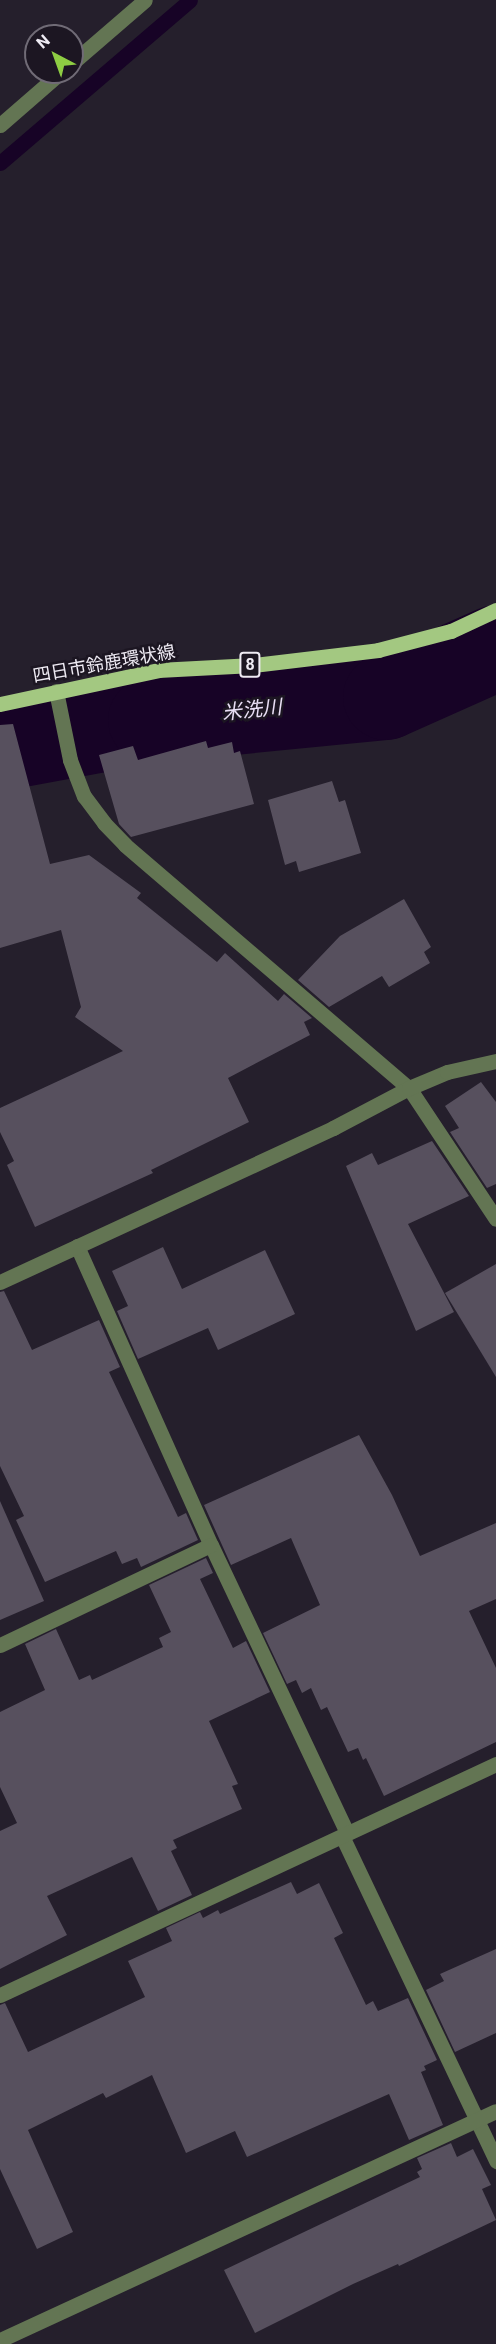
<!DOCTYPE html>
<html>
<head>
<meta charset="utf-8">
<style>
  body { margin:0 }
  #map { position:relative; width:496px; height:2344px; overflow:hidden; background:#251f2c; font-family:Roboto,"Noto Sans JP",sans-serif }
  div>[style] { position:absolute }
  .stream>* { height:15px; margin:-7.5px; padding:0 7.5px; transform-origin:7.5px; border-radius:7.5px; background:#170326 }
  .river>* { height:86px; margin:-43px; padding:0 43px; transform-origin:43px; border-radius:43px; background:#170326 }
  .building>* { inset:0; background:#57505e }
  .minor>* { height:15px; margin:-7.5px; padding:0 7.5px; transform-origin:7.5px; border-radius:7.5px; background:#637553 }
  .major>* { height:15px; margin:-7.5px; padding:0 7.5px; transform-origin:7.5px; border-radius:7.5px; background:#a3c881 }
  span { translate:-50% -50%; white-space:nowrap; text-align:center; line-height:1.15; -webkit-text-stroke:5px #1c1622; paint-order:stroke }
  .shield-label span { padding:2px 4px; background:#1c1622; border:2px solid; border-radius:4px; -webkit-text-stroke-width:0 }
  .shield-label { font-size:16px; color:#efebf4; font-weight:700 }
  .street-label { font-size:18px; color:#efebf4 }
  .water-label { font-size:20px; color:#e9dff5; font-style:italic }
  .north { position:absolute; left:24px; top:24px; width:60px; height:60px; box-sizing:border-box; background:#1c1622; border:2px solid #706b76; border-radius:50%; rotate:319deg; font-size:16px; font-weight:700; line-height:24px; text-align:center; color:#efebf4 }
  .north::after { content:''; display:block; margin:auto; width:21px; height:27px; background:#8ecd43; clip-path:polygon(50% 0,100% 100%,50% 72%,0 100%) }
</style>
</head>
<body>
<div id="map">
  <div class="stream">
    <i style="left:0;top:163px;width:250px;rotate:-40.6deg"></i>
  </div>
  <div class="river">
    <i style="left:0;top:748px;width:154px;rotate:-10.5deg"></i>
    <i style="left:151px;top:720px;width:236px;rotate:-5.6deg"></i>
    <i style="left:386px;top:697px;width:120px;rotate:-24deg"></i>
  </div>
  <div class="building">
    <i style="clip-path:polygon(13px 724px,50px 864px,89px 855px,141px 893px,137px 898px,217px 962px,225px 953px,278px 1001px,284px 994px,312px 1018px,304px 1022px,310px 1035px,228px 1078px,249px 1122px,151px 1170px,153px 1173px,35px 1227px,7px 1165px,14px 1161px,0 1132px,0 1108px,123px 1051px,75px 1017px,81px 1007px,61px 930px,0 948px,0 725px)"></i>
    <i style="clip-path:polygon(206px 741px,208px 748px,232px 742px,234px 753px,240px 751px,254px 804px,131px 837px,119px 824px,99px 755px,133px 746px,138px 760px)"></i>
    <i style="clip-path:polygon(332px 781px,339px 802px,345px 800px,361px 853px,299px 872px,296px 861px,285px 865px,268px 800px)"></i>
    <i style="clip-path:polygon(404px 899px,431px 947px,424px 952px,430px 963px,389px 987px,382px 976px,329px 1007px,298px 980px,340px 936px)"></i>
    <i style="clip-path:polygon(481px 1082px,496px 1102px,496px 1184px,487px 1188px,450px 1132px,459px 1128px,445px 1106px)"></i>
    <i style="clip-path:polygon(432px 1141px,469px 1196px,408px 1224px,454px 1312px,416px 1331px,346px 1166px,372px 1153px,378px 1165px)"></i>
    <i style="clip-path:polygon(163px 1247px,182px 1289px,265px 1250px,295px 1314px,218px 1350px,208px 1328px,138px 1359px,117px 1311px,128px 1306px,112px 1271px)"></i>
    <i style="clip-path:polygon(496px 1264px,496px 1377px,445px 1293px)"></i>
    <i style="clip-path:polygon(4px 1291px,32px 1350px,99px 1320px,120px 1367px,109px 1372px,178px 1517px,186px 1513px,198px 1540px,141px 1567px,137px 1558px,122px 1564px,116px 1551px,45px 1582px,16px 1520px,24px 1516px,0 1466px,0 1292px)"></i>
    <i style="clip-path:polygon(359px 1435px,392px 1495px,420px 1556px,496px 1523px,496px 1599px,469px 1611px,496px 1668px,496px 1742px,384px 1796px,366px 1758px,363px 1760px,358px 1748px,348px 1752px,327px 1707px,321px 1710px,311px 1688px,302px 1693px,296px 1680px,287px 1684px,263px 1633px,320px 1605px,291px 1538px,231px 1565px,204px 1505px)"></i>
    <i style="clip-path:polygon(0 1501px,44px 1601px,0 1620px)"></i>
    <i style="clip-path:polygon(206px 1558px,213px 1573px,200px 1579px,233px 1648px,246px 1641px,270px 1692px,209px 1721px,238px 1784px,232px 1786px,242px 1809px,173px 1840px,177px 1848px,171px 1851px,192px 1895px,158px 1911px,132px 1857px,47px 1896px,67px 1935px,0 1969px,0 1831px,17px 1823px,0 1787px,0 1712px,45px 1690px,25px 1644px,56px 1629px,79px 1680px,90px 1675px,92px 1680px,163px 1647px,159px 1638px,171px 1632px,149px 1585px)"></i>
    <i style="clip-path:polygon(291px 1882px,297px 1894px,319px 1883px,343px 1933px,334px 1938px,366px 2005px,373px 2001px,378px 2011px,408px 1998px,437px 2060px,424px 2066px,426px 2070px,421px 2072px,443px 2125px,409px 2140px,389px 2094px,247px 2157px,235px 2131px,186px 2153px,152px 2075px,106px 2098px,103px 2093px,28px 2130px,73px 2232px,37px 2249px,0 2169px,0 2005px,5px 2003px,28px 2052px,145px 1997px,128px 1961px,172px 1941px,166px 1928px,200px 1912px,203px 1918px,218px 1910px,220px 1914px)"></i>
    <i style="clip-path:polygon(496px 1949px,496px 2033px,455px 2052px,426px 1990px,444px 1981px,440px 1974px)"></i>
    <i style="clip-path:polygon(451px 2143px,457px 2157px,473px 2149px,491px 2185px,482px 2189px,496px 2220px,399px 2266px,398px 2264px,353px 2284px,255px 2333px,224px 2270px,420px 2177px,417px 2172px,422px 2169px,417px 2158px)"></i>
  </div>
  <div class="minor">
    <i style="left:72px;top:63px;width:96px;rotate:-40.8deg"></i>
    <i style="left:0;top:125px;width:81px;rotate:-41deg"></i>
    <i style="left:56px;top:691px;width:70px;rotate:78.5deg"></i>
    <i style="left:70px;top:760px;width:39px;rotate:69deg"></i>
    <i style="left:84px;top:796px;width:34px;rotate:53deg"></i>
    <i style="left:104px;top:823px;width:30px;rotate:46deg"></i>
    <i style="left:125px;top:845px;width:374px;rotate:40.6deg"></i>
    <i style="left:409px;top:1088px;width:157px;rotate:56.4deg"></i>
    <i style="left:77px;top:1246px;width:328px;rotate:65.9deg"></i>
    <i style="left:211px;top:1545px;width:318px;rotate:64.7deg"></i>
    <i style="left:0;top:1282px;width:367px;rotate:-24.8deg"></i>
    <i style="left:333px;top:1128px;width:86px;rotate:-27.8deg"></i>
    <i style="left:409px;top:1088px;width:41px;rotate:-22.8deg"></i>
    <i style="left:447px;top:1072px;width:50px;rotate:-12.7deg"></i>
    <i style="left:0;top:1645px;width:233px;rotate:-25.4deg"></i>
    <i style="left:342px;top:1836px;width:360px;rotate:64.6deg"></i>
    <i style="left:0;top:1995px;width:547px;rotate:-24.97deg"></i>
    <i style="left:0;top:2340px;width:546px;rotate:-24.78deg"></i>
  </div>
  <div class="major">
    <i style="left:0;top:704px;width:162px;rotate:-12.1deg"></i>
    <i style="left:158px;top:670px;width:95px;rotate:-3deg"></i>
    <i style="left:253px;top:665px;width:126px;rotate:-6.8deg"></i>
    <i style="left:378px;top:650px;width:75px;rotate:-14.6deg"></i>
    <i style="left:451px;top:631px;width:50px;rotate:-25deg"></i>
  </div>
  <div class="shield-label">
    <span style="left:250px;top:665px">8</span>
  </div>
  <div class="street-label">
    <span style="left:104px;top:664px;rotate:-10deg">四日市鈴鹿環状線</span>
  </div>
  <div class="water-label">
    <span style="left:252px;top:710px;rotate:-6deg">米洗川</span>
  </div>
  <div class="north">N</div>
</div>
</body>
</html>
